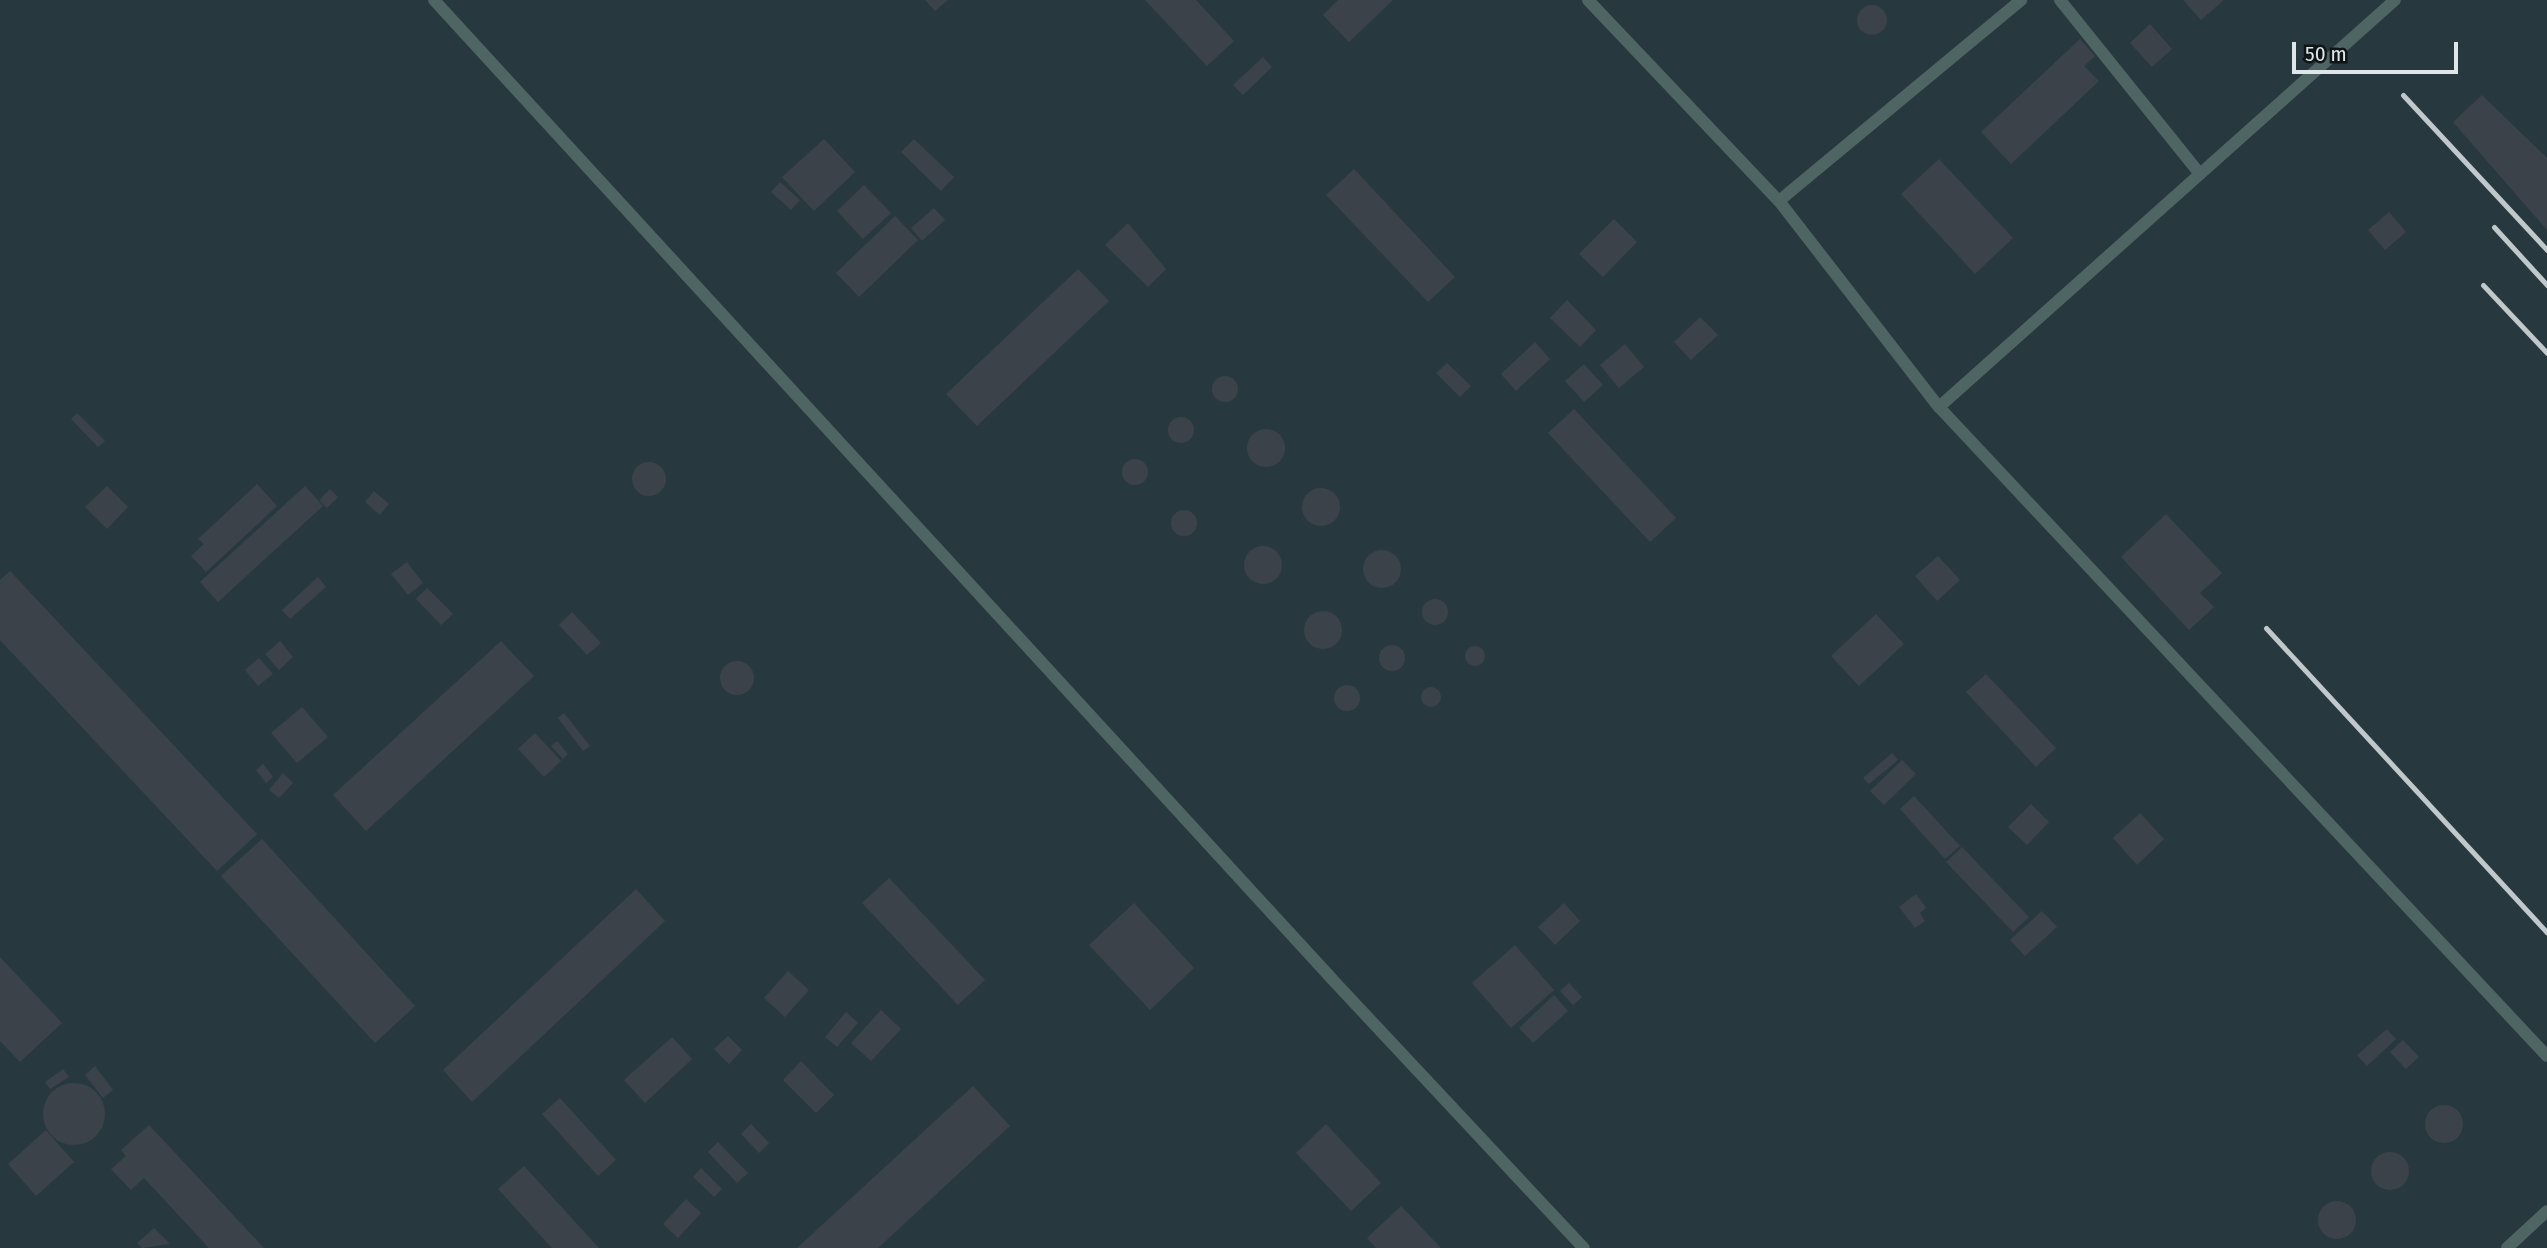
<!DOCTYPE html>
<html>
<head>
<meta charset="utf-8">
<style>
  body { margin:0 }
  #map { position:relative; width:2547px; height:1248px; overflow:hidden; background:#222c30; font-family:"Fira Sans Condensed",sans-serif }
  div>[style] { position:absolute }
  .built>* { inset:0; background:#27393f }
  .building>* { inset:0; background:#3c424a }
  .round { border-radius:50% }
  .lane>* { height:12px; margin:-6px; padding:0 6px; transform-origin:6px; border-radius:6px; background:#4e6564 }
  .rail>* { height:5px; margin:-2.5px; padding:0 2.5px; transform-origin:2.5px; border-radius:2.5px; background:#c0c8cb }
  span { translate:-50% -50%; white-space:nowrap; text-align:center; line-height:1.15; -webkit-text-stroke:7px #0f1416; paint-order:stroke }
  .scale { position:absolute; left:2292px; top:42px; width:166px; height:32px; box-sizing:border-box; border:4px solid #dfe6e9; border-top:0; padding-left:9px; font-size:21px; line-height:24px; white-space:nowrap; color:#dfe6e9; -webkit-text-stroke:5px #0f1416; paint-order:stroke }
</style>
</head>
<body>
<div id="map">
  <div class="built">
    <i style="clip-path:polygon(0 0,2547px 0,2547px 1248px,0 1248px)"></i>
  </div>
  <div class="building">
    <i style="clip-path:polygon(925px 0,948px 0,935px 11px)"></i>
    <i style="clip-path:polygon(1145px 0,1196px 0,1234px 41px,1207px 66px)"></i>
    <i style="clip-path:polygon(1338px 0,1393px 0,1349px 42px,1323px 15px)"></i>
    <i style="clip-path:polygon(2183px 0,2224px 0,2201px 20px)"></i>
    <i class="round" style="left:1857px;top:5px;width:30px;height:30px"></i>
    <i style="clip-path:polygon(2150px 24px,2172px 49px,2152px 67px,2130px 43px)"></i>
    <i style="clip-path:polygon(2080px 39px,2095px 56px,2084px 66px,2099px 81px,2011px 164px,1981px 132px)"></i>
    <i style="clip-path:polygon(1263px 57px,1272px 67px,1243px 95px,1233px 85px)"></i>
    <i style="clip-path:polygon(2482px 95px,2547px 158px,2547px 230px,2453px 122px)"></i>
    <i style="clip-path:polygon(824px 139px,855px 172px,814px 211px,782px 177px)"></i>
    <i style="clip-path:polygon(914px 139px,954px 177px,941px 191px,901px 152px)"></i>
    <i style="clip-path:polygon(1939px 159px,2013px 238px,1975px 274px,1901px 194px)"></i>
    <i style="clip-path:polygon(1354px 169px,1455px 277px,1428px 302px,1326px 195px)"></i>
    <i style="clip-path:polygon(780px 182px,800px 200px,791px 210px,771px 192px)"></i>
    <i style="clip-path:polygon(864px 185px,891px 213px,863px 239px,837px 211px)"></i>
    <i style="clip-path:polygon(934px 208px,945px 220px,922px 241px,911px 228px)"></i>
    <i style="clip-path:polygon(2389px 212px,2406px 232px,2385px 250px,2368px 230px)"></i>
    <i style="clip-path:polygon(895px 216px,918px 240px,859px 297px,836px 273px)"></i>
    <i style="clip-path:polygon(1614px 219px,1637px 242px,1603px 277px,1579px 254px)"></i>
    <i style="clip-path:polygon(1128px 223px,1166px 269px,1148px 287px,1105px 245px)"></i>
    <i style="clip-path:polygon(1078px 269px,1109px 301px,977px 426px,946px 394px)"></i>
    <i style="clip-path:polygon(1567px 300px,1596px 330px,1580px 347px,1550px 318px)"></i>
    <i style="clip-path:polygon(1700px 317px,1718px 335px,1691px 360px,1674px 342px)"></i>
    <i style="clip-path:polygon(1535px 342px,1550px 359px,1516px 391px,1501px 374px)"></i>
    <i style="clip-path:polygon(1625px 344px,1644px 367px,1619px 388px,1600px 365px)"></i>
    <i style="clip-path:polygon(1447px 363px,1471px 386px,1460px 397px,1436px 373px)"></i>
    <i style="clip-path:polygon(1584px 364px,1603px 385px,1584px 402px,1565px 381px)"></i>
    <i class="round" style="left:1212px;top:376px;width:26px;height:26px"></i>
    <i style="clip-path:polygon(1574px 409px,1676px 518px,1650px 542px,1548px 433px)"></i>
    <i style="clip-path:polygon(77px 413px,105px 441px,98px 447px,71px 419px)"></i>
    <i class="round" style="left:1168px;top:417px;width:26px;height:26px"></i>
    <i class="round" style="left:1247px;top:429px;width:38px;height:38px"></i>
    <i class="round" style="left:1122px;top:459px;width:26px;height:26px"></i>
    <i class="round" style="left:632px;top:462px;width:34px;height:34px"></i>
    <i style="clip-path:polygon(257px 484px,277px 506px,206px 572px,191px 556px,204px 544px,198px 539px)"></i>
    <i style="clip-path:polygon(107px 486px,128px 507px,107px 529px,85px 507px)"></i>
    <i style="clip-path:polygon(305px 486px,323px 506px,218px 602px,200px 582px)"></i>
    <i class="round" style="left:1302px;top:488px;width:38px;height:38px"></i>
    <i style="clip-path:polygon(330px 489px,338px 497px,327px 508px,319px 500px)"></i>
    <i style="clip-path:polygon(374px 491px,389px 504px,380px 515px,365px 502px)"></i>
    <i class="round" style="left:1171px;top:510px;width:26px;height:26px"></i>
    <i style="clip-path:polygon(2166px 514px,2222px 573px,2200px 593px,2214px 607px,2189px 630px,2121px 557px)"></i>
    <i class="round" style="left:1244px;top:546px;width:38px;height:38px"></i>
    <i class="round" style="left:1363px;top:550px;width:38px;height:38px"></i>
    <i style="clip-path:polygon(1938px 556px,1960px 580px,1937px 601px,1915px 576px)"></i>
    <i style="clip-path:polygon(407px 562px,423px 583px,408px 595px,391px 574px)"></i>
    <i style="clip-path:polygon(10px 571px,257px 834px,217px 871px,0 640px,0 580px)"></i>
    <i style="clip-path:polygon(318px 577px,326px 587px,290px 619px,282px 610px)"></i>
    <i style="clip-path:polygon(427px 588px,453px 614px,441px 625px,416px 599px)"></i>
    <i class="round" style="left:1422px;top:599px;width:26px;height:26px"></i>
    <i class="round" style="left:1304px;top:611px;width:38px;height:38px"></i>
    <i style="clip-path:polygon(572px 612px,601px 643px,587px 655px,559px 625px)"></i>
    <i style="clip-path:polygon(1876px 614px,1904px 644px,1859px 686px,1831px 656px)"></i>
    <i style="clip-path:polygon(280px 641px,293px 657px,279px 670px,265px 654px)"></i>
    <i style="clip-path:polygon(501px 641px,534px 676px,366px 831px,333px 795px)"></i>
    <i class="round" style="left:1379px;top:645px;width:26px;height:26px"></i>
    <i class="round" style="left:1465px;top:646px;width:20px;height:20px"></i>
    <i style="clip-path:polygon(259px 658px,273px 674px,258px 686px,245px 670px)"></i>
    <i class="round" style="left:720px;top:661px;width:34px;height:34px"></i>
    <i style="clip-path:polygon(1986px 674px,2056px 748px,2036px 767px,1966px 692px)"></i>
    <i class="round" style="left:1334px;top:685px;width:26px;height:26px"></i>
    <i class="round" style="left:1421px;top:687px;width:20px;height:20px"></i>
    <i style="clip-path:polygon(302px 707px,328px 737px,297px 763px,271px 733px)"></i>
    <i style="clip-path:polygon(564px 713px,590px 746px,583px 751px,558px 718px)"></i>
    <i style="clip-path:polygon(535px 733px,561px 761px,544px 777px,518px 749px)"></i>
    <i style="clip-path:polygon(557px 741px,568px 754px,563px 759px,551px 746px)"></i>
    <i style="clip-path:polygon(1892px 753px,1898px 760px,1869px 784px,1863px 778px)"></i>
    <i style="clip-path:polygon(1902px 760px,1916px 774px,1884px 805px,1870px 791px)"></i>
    <i style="clip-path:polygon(263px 764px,273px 777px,266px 783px,256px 770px)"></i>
    <i style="clip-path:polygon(283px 773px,293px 783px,279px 798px,269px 790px)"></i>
    <i style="clip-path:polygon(1914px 796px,1960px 846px,1945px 859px,1900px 809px)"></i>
    <i style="clip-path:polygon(2031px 804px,2049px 822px,2027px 845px,2008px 827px)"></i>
    <i style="clip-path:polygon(2140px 813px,2164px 839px,2137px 865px,2113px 838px)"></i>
    <i style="clip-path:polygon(262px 839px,415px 1006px,375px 1043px,221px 876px)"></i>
    <i style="clip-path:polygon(1962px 847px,2029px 917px,2013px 932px,1946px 862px)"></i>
    <i style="clip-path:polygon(889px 878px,985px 980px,958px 1005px,862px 903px)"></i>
    <i style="clip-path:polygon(636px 889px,665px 921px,472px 1102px,443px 1070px)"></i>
    <i style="clip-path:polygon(1916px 894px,1926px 908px,1920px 913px,1925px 921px,1915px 928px,1899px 907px)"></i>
    <i style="clip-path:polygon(1134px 903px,1194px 968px,1150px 1010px,1089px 945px)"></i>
    <i style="clip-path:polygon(1564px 903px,1580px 921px,1555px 945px,1538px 927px)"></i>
    <i style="clip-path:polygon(2042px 911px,2057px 927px,2025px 956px,2010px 940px)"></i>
    <i style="clip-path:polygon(1515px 945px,1554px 990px,1511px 1028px,1472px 983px)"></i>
    <i style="clip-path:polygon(0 957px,62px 1023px,20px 1062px,0 1041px)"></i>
    <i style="clip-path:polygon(788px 971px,809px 990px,785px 1017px,764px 998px)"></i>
    <i style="clip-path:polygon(1569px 983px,1582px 997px,1573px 1005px,1560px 991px)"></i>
    <i style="clip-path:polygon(1554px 995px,1568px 1011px,1533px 1043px,1519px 1028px)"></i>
    <i style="clip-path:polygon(881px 1010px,901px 1029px,871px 1061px,851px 1043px)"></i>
    <i style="clip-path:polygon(846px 1012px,858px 1023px,837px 1047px,825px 1037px)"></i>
    <i style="clip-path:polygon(2387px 1029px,2396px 1039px,2367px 1066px,2357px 1055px)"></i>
    <i style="clip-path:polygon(728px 1036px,742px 1050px,729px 1064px,714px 1049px)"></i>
    <i style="clip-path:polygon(672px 1037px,692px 1059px,645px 1103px,624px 1080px)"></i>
    <i style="clip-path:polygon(2403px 1040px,2419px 1057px,2406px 1069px,2390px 1052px)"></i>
    <i style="clip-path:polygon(801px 1061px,834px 1095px,816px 1113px,783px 1080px)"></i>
    <i style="clip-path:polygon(95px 1066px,113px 1090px,103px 1098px,85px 1075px)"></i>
    <i style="clip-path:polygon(63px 1069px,69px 1077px,50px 1089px,45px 1082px)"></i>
    <i class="round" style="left:43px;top:1083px;width:62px;height:62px"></i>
    <i style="clip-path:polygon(973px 1086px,1010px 1126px,878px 1248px,797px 1248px)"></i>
    <i style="clip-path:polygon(560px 1098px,616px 1160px,598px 1176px,542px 1114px)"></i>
    <i class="round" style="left:2425px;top:1105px;width:38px;height:38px"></i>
    <i style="clip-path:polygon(751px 1124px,769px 1143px,759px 1153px,741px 1134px)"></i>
    <i style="clip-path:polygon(1326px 1124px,1381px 1183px,1351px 1211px,1296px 1153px)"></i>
    <i style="clip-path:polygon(149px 1125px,264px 1248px,209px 1248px,144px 1178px,131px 1190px,111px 1169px,126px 1156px,121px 1150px)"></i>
    <i style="clip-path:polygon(46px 1130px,74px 1162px,36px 1196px,8px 1164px)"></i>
    <i style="clip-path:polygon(718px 1142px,748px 1173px,737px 1183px,708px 1152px)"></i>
    <i class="round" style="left:2371px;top:1152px;width:38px;height:38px"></i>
    <i style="clip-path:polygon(524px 1166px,599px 1248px,552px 1248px,498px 1189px)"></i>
    <i style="clip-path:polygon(701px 1168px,722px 1189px,714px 1197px,693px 1177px)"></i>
    <i style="clip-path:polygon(686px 1199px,701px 1213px,678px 1238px,663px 1224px)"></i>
    <i class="round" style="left:2318px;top:1201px;width:38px;height:38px"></i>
    <i style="clip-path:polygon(1401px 1206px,1441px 1248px,1376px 1248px,1367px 1238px)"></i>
    <i style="clip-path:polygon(154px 1228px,170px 1244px,142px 1248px,137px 1243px)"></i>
  </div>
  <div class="lane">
    <i style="left:434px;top:0;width:1327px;rotate:47.47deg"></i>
    <i style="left:1331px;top:978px;width:370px;rotate:46.9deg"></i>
    <i style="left:1588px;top:0;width:277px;rotate:46.5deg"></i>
    <i style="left:1779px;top:201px;width:261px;rotate:52.2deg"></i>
    <i style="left:1939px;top:407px;width:889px;rotate:46.87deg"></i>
    <i style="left:2060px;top:0;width:223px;rotate:51.2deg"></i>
    <i style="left:1779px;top:201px;width:315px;rotate:-39.7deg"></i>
    <i style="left:1939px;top:407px;width:611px;rotate:-41.75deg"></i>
    <i style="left:2507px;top:1248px;width:54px;rotate:-42.8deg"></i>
  </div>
  <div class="rail">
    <i style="left:2403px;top:95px;width:212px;rotate:47.1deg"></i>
    <i style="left:2494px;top:227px;width:79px;rotate:47.6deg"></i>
    <i style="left:2483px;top:285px;width:93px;rotate:46.7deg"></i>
    <i style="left:2266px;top:628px;width:414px;rotate:47.3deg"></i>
  </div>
  <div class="scale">50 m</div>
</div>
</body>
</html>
